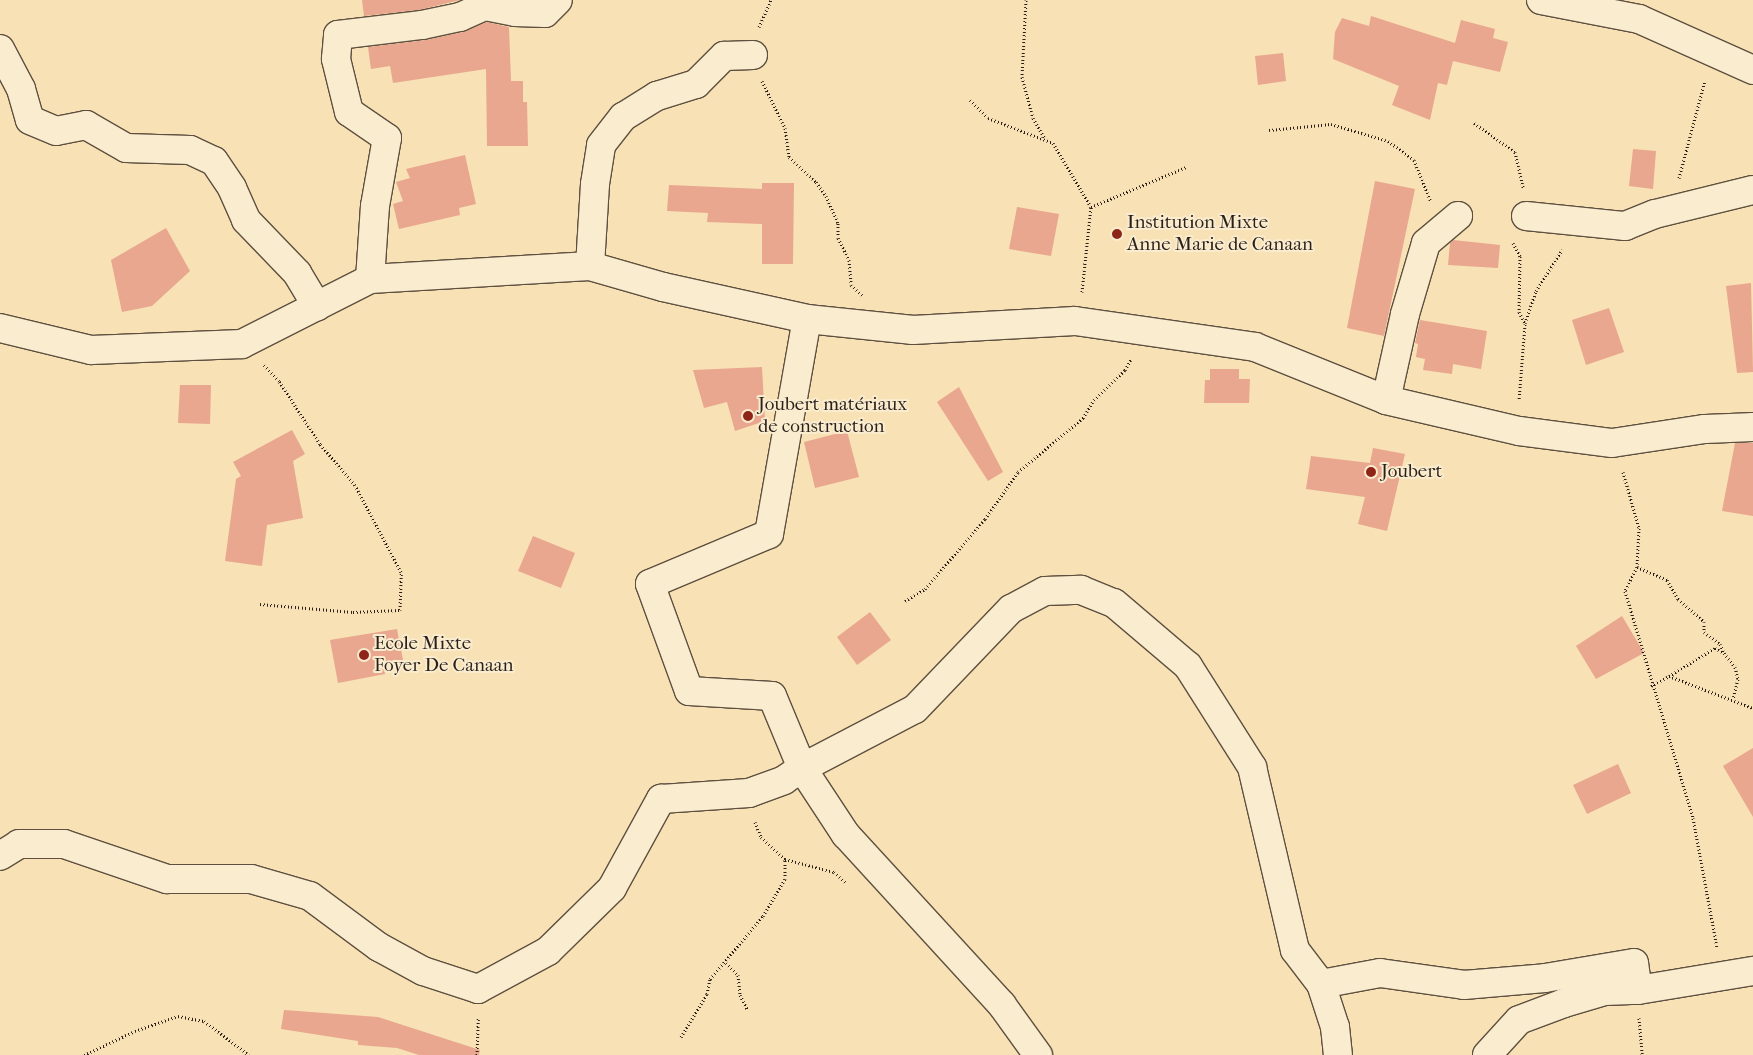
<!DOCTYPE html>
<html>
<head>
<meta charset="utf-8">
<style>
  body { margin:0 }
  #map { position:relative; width:1753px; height:1055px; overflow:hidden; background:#f8e1b4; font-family:"IM FELL French Canon",serif }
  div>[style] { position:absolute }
  .building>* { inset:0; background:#e8a78e }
  .path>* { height:3px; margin-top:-1.5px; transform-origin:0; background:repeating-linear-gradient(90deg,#2b1f1a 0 1px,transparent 0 3.5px) }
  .roads { filter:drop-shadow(1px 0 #5e5040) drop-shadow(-1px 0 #5e5040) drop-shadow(0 1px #5e5040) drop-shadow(0 -1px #5e5040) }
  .minor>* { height:28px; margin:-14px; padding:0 14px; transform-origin:14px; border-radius:14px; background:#faecce }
  .dots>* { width:14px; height:14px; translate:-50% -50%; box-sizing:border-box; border:2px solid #faecce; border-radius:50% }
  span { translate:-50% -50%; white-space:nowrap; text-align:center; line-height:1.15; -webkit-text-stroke:4px #faecce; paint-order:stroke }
  .poi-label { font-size:19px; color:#2b1f1a }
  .left { translate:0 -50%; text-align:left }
</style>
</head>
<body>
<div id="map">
  <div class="building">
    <i style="clip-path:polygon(362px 0,460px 0,419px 10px,364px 16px)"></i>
    <i style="clip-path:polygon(1371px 16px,1455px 43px,1461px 20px,1495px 29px,1493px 38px,1508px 42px,1500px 72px,1453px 61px,1447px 85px,1438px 83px,1430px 120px,1392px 105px,1399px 86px,1333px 59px,1335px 32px,1342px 18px,1369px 26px)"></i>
    <i style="clip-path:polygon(487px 22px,509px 27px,511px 81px,523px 81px,523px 102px,527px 102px,528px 146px,487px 146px,486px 69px,393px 83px,390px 66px,371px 69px,368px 47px,425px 40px,463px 32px)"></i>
    <i style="clip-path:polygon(1283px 53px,1286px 81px,1258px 85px,1255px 56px)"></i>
    <i style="clip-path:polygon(1633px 149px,1656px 151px,1653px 189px,1629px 186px)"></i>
    <i style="clip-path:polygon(465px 155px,476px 204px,459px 208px,460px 215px,399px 229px,393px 204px,403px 201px,396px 182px,410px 178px,406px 169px)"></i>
    <i style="clip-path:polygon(1375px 181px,1415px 189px,1384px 336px,1347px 328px)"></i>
    <i style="clip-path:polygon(762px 183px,794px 183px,793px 264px,762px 264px,762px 224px,707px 222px,708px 213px,667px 211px,669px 185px,762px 189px)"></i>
    <i style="clip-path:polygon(1017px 207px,1059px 214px,1051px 256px,1009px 249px)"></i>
    <i style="clip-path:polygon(166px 228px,190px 271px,152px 306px,122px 312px,111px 260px)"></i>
    <i style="clip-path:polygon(1453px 240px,1500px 245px,1498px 268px,1448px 265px,1450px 243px)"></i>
    <i style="clip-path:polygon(1751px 283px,1753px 372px,1737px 373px,1726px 286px)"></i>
    <i style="clip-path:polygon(1609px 308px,1624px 352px,1586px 365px,1572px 320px)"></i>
    <i style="clip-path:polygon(1420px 320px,1487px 331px,1481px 369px,1453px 364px,1452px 374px,1423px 370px,1425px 359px,1416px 357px,1418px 344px,1415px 343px)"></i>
    <i style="clip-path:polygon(762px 367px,765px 421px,735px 431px,727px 402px,704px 408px,693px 370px)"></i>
    <i style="clip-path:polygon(1210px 369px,1239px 369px,1239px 379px,1250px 379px,1249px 403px,1204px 403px,1205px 380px,1210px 380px)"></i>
    <i style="clip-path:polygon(180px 385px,211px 385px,210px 424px,178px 423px)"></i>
    <i style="clip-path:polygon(959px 387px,1003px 472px,988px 481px,937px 402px)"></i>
    <i style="clip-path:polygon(292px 430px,305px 454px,293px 461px,303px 518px,267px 525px,262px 566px,225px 561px,236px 479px,241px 476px,233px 462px)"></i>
    <i style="clip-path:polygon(847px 431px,859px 477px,815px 488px,804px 442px)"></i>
    <i style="clip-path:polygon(1735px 443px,1753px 443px,1753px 516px,1722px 511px)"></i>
    <i style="clip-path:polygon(1373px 448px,1405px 454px,1387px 531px,1358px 524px,1365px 497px,1306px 489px,1311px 456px,1370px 463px)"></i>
    <i style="clip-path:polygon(533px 536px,575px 553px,561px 588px,518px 571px)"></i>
    <i style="clip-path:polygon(870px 612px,891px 640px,857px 665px,837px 637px)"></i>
    <i style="clip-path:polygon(1622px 616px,1644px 653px,1596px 679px,1576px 646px)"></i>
    <i style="clip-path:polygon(397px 629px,403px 660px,383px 664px,385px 674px,338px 683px,330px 640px)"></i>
    <i style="clip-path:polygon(1753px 748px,1753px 817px,1723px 766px)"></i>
    <i style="clip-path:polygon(1618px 764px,1631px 793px,1587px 814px,1573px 785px)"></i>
    <i style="clip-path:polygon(284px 1010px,378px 1017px,480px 1050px,479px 1055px,419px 1055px,397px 1048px,358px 1045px,358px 1041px,281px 1029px)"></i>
  </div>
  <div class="path">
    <i style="left:1026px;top:0;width:77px;rotate:93deg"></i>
    <i style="left:1022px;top:77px;width:42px;rotate:75deg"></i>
    <i style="left:1033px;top:118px;width:24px;rotate:60deg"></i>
    <i style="left:759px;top:27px;width:30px;rotate:-66deg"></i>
    <i style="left:762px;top:81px;width:52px;rotate:63.9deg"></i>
    <i style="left:785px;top:128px;width:29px;rotate:82deg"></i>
    <i style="left:789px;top:157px;width:37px;rotate:43deg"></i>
    <i style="left:816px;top:182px;width:17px;rotate:54deg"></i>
    <i style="left:826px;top:196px;width:30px;rotate:66deg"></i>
    <i style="left:838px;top:223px;width:15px;rotate:90deg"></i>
    <i style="left:838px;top:238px;width:25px;rotate:63deg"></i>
    <i style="left:849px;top:260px;width:25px;rotate:85deg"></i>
    <i style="left:851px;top:285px;width:15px;rotate:42deg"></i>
    <i style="left:970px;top:100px;width:25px;rotate:45deg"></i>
    <i style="left:988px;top:118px;width:70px;rotate:21deg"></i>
    <i style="left:1053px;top:143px;width:74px;rotate:59.3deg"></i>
    <i style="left:1474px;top:123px;width:50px;rotate:35.3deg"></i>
    <i style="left:1515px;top:152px;width:37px;rotate:77deg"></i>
    <i style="left:1269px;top:130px;width:62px;rotate:-5.5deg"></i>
    <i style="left:1331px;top:124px;width:59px;rotate:16.6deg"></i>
    <i style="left:1388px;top:141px;width:32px;rotate:36deg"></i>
    <i style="left:1414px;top:160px;width:45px;rotate:68deg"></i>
    <i style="left:1679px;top:178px;width:101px;rotate:-75.1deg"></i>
    <i style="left:1513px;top:243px;width:15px;rotate:62deg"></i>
    <i style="left:1520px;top:256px;width:56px;rotate:91deg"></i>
    <i style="left:1519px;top:312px;width:13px;rotate:63deg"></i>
    <i style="left:1525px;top:324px;width:76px;rotate:94.5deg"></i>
    <i style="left:1082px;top:292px;width:85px;rotate:-84deg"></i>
    <i style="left:1091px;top:207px;width:103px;rotate:-22.8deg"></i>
    <i style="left:1525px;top:323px;width:34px;rotate:-71deg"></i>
    <i style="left:1536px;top:291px;width:49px;rotate:-57.6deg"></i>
    <i style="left:1623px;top:472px;width:58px;rotate:74.1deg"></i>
    <i style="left:1639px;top:528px;width:39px;rotate:93deg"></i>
    <i style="left:1637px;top:567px;width:27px;rotate:117deg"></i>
    <i style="left:1625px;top:591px;width:237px;rotate:73.3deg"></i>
    <i style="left:1693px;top:818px;width:132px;rotate:79.5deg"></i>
    <i style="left:1637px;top:567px;width:33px;rotate:23deg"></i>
    <i style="left:1667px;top:580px;width:22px;rotate:60deg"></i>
    <i style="left:1678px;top:599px;width:35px;rotate:41deg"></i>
    <i style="left:1704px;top:622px;width:10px;rotate:90deg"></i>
    <i style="left:1704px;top:632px;width:20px;rotate:37deg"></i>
    <i style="left:1720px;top:644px;width:10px;rotate:66deg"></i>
    <i style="left:905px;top:601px;width:23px;rotate:-31deg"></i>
    <i style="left:925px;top:589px;width:92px;rotate:-49.4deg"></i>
    <i style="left:985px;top:519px;width:57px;rotate:-54.9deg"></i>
    <i style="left:1018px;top:472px;width:85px;rotate:-39.7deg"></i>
    <i style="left:1083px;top:418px;width:21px;rotate:-59deg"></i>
    <i style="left:1094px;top:400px;width:43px;rotate:-44.1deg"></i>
    <i style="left:1125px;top:370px;width:13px;rotate:-61deg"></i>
    <i style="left:260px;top:604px;width:93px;rotate:4.9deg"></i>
    <i style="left:353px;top:612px;width:47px;rotate:-2.4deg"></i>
    <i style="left:400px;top:610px;width:38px;rotate:-88deg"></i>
    <i style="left:401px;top:572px;width:98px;rotate:-117.9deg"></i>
    <i style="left:355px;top:485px;width:54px;rotate:-130.5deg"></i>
    <i style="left:320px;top:444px;width:75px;rotate:-123.1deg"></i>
    <i style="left:279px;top:381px;width:22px;rotate:-133deg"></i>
    <i style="left:1669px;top:676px;width:54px;rotate:-31.3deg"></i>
    <i style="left:1715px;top:648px;width:10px;rotate:29deg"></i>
    <i style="left:1724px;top:653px;width:18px;rotate:52deg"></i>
    <i style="left:1735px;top:667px;width:12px;rotate:76deg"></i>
    <i style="left:1738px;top:679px;width:21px;rotate:104deg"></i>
    <i style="left:1651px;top:686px;width:21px;rotate:-29deg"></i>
    <i style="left:1669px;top:676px;width:90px;rotate:20.9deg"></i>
    <i style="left:755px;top:822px;width:16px;rotate:68deg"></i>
    <i style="left:761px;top:837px;width:33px;rotate:43deg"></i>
    <i style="left:785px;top:859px;width:51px;rotate:14.9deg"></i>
    <i style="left:834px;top:872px;width:15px;rotate:42deg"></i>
    <i style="left:726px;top:963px;width:17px;rotate:45deg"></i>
    <i style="left:738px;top:975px;width:20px;rotate:84deg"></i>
    <i style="left:740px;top:995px;width:16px;rotate:63deg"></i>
    <i style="left:1639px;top:1018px;width:37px;rotate:85deg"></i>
    <i style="left:681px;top:1037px;width:50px;rotate:-58.8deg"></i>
    <i style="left:707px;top:994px;width:15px;rotate:-79deg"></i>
    <i style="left:710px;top:979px;width:82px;rotate:-49.9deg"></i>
    <i style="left:763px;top:916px;width:43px;rotate:-59.3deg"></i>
    <i style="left:785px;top:879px;width:20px;rotate:-90deg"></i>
    <i style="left:84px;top:1055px;width:56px;rotate:-25.2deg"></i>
    <i style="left:135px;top:1031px;width:46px;rotate:-19.2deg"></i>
    <i style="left:178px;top:1016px;width:26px;rotate:11deg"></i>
    <i style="left:204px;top:1021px;width:56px;rotate:37.1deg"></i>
    <i style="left:477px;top:1055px;width:37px;rotate:-88deg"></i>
  </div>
  <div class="roads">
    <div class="minor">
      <i style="left:1541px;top:0;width:100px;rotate:11deg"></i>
      <i style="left:1639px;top:19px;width:125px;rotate:24.1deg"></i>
      <i style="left:0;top:49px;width:45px;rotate:62.3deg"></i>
      <i style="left:21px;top:89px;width:32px;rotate:74deg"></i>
      <i style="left:30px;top:120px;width:28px;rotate:23deg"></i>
      <i style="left:56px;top:131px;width:31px;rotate:-11deg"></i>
      <i style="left:86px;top:125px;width:46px;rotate:29.9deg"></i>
      <i style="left:126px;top:148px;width:64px;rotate:1.8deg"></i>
      <i style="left:190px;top:150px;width:26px;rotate:25deg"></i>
      <i style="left:214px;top:161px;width:32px;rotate:56deg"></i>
      <i style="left:232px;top:188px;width:35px;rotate:66deg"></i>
      <i style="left:246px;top:220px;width:74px;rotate:46.1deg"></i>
      <i style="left:297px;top:273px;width:39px;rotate:59deg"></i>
      <i style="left:1526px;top:216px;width:100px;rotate:5.8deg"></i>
      <i style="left:1625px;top:226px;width:32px;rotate:-22deg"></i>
      <i style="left:1655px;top:214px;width:101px;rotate:-13.8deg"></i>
      <i style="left:590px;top:266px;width:82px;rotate:-86.5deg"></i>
      <i style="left:595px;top:184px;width:39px;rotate:-81deg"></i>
      <i style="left:601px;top:145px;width:36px;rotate:-52deg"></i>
      <i style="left:623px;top:117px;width:40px;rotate:-32deg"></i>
      <i style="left:657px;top:96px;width:41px;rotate:-17.1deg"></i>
      <i style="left:696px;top:84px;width:40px;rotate:-45deg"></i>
      <i style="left:724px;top:56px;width:29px;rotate:-2deg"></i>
      <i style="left:370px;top:279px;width:73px;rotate:-86.1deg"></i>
      <i style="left:375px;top:206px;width:69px;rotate:-80deg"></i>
      <i style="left:387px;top:138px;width:46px;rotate:-145.6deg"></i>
      <i style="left:349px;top:112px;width:55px;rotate:-103.8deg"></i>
      <i style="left:336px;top:59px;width:24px;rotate:-85deg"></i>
      <i style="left:338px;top:35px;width:85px;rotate:-6.8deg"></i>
      <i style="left:422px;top:25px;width:39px;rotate:-12deg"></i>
      <i style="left:460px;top:17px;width:27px;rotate:-24deg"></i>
      <i style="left:485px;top:6px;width:31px;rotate:11deg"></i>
      <i style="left:515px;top:12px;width:30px;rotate:2deg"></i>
      <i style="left:545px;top:13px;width:18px;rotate:-45deg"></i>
      <i style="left:0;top:328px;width:94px;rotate:13.6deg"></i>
      <i style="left:91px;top:350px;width:151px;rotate:-2.3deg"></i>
      <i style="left:242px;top:344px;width:144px;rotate:-26.9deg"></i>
      <i style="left:370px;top:279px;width:220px;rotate:-3.4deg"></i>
      <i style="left:590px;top:266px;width:76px;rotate:16deg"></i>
      <i style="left:663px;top:287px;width:148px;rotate:12.5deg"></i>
      <i style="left:807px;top:319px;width:107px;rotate:5.9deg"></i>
      <i style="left:913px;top:330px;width:162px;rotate:-3.2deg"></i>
      <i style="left:1075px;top:321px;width:182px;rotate:8.2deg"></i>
      <i style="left:1255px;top:347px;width:141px;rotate:22deg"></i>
      <i style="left:1386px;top:400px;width:137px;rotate:13.1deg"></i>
      <i style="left:1519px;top:431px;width:94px;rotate:7.4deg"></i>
      <i style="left:1612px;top:443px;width:94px;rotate:-8.6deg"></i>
      <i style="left:1705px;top:429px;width:48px;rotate:-2.4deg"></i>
      <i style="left:1386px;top:400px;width:88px;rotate:-77.5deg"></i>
      <i style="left:1405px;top:314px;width:74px;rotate:-73.5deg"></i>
      <i style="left:1426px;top:243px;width:42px;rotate:-40.2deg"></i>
      <i style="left:0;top:856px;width:22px;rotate:-32deg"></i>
      <i style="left:19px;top:844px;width:45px"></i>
      <i style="left:64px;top:844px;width:109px;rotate:18.8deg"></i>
      <i style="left:167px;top:879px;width:84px"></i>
      <i style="left:251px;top:879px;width:61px;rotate:16.1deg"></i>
      <i style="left:310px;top:896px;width:86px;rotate:36.5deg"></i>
      <i style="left:379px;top:947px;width:50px;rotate:28.6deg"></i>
      <i style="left:423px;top:971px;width:58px;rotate:18.1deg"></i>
      <i style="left:478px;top:989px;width:80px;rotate:-28.5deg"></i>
      <i style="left:548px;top:951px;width:90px;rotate:-44.5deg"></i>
      <i style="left:612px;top:888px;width:102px;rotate:-61.2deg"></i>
      <i style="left:661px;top:799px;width:88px;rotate:-3.9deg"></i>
      <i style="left:749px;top:793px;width:37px;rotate:-20deg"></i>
      <i style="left:784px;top:780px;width:22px;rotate:-34deg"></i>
      <i style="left:802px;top:768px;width:78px;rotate:-112.6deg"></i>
      <i style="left:772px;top:696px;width:83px;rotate:-176.6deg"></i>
      <i style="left:689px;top:691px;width:114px;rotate:-110deg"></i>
      <i style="left:650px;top:584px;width:129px;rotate:-22.8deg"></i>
      <i style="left:769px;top:534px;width:218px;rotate:-80deg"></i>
      <i style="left:1321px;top:984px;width:45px;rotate:72deg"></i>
      <i style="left:1335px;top:1027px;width:28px;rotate:84deg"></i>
      <i style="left:1038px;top:1055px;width:62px;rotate:-125.8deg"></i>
      <i style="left:1002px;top:1005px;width:231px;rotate:-132.5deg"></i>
      <i style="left:846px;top:835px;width:80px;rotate:-123.3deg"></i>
      <i style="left:802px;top:768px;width:127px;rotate:-27.6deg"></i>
      <i style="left:915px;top:709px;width:139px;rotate:-46.2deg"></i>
      <i style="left:1011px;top:609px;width:38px;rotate:-28deg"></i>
      <i style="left:1045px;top:591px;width:36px;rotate:-2deg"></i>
      <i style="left:1081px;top:590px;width:35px;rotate:22deg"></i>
      <i style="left:1114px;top:603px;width:97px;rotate:40.4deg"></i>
      <i style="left:1188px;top:666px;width:120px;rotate:57.6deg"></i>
      <i style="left:1252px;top:767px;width:188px;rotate:76.8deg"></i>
      <i style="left:1295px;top:950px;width:43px;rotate:52.6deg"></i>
      <i style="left:1321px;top:984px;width:60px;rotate:-10.6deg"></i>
      <i style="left:1380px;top:973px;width:85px;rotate:8.1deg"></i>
      <i style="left:1464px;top:985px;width:81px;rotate:-4.9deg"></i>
      <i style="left:1545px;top:978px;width:90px;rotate:-9.6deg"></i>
      <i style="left:1634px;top:963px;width:27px;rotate:82deg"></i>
      <i style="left:1487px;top:1055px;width:47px;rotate:-47.6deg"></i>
      <i style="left:1519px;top:1020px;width:48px;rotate:-20.7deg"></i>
      <i style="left:1564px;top:1003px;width:43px;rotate:-16.3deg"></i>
      <i style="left:1605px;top:991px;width:33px;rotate:-2deg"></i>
      <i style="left:1638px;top:990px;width:117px;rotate:-9.4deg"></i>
    </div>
  </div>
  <div class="dots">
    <i style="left:1117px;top:234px;background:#8f2418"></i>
    <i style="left:748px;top:416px;background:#8f2418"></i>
    <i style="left:1371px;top:472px;background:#8f2418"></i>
    <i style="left:364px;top:655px;background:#8f2418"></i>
  </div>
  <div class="poi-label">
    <span class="left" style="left:1127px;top:234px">Institution Mixte<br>Anne Marie de Canaan</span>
    <span class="left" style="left:758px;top:416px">Joubert matériaux<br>de construction</span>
    <span class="left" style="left:1381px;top:472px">Joubert</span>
    <span class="left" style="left:374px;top:655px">Ecole Mixte<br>Foyer De Canaan</span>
  </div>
</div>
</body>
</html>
